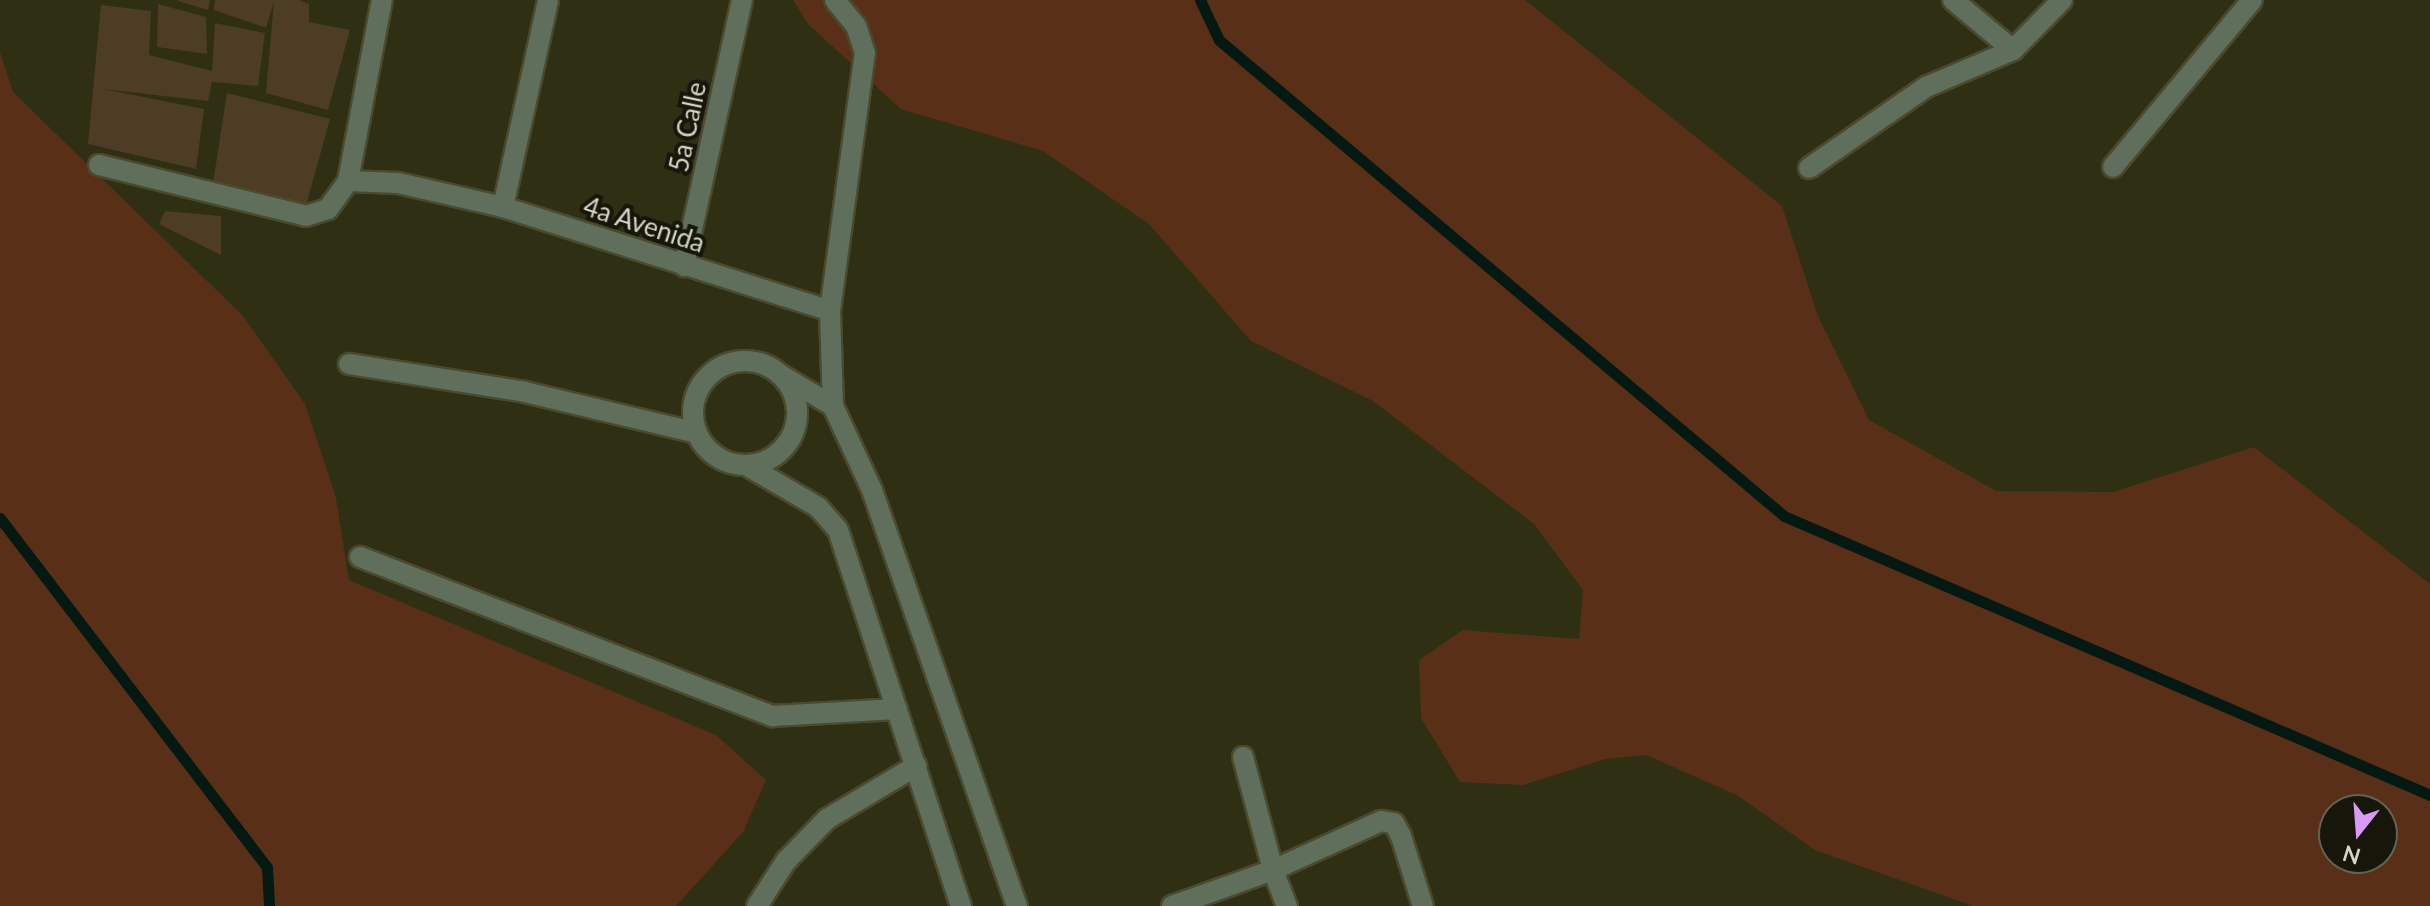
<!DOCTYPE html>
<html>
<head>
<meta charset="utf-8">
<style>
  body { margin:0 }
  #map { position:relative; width:2430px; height:906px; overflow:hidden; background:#2f2f13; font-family:Lato,sans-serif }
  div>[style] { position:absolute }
  .green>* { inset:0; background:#5a2f18 }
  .stream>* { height:11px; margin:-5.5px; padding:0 5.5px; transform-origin:5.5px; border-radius:5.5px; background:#051913 }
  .building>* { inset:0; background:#4d3d25 }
  .roads { filter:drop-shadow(2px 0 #494a2f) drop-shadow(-2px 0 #494a2f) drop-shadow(0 2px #494a2f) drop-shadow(0 -2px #494a2f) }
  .minor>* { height:20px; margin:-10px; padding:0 10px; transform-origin:10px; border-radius:10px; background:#606f5c }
  .minor>.ring { margin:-10px; padding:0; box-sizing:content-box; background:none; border:20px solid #606f5c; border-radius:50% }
  span { translate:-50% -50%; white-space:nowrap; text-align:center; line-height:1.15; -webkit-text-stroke:8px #16160a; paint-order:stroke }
  .street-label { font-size:26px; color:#d4d5c5 }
  .north { position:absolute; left:2318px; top:794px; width:80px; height:80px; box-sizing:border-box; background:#16160a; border:2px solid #626255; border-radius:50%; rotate:197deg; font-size:22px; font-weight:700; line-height:32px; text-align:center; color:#d4d5c5 }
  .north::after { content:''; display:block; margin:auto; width:28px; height:36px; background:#d99af7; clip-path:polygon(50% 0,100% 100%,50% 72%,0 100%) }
</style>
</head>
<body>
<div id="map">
  <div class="green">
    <i style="clip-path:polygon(evenodd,793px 0,1525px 0,1782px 206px,1818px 316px,1869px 420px,1996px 491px,2113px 492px,2254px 447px,2430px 584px,2430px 906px,1973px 906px,1815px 850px,1737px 795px,1646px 755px,1605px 759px,1523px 785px,1460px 782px,1421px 718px,1419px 660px,1463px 630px,1579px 639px,1583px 590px,1534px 524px,1373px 401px,1251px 341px,1149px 224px,1043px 151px,901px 109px,808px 24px,793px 0,2334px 810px,2382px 810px,2382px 858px,2334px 858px,2334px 810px)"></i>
    <i style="clip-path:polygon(0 52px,13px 92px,243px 316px,305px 404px,336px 498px,349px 580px,716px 735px,766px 780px,743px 832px,676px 906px,0 906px)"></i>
  </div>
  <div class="stream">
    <i style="left:1200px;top:0;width:44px;rotate:64.6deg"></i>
    <i style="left:1219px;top:40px;width:739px;rotate:40.11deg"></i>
    <i style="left:1784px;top:516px;width:704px;rotate:23.36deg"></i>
    <i style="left:0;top:518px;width:439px;rotate:52.6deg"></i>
    <i style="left:267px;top:867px;width:39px;rotate:87deg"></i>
  </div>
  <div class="building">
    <i style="clip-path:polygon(178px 0,210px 0,208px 10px,178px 1px)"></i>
    <i style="clip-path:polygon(215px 0,299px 0,309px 4px,309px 22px,350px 30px,328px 110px,266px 93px,274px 1px,266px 28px,214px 10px)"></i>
    <i style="clip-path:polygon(158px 4px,206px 17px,207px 54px,157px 47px)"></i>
    <i style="clip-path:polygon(101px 5px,151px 11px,149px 55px,212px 71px,215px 23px,265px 33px,258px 86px,212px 82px,208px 101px,103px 89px,204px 109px,196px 169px,88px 144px)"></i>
    <i style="clip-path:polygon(227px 93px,330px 119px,304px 213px,213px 183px)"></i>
    <i style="clip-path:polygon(165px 211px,221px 216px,221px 255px,159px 224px)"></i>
  </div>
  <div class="roads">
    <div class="minor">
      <i style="left:1953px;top:0;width:78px;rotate:39.8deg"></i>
      <i style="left:99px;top:165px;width:213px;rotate:13.8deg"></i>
      <i style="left:306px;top:216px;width:23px;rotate:-18deg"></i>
      <i style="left:328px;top:209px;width:34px;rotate:-54deg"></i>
      <i style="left:348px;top:181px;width:184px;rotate:-79.4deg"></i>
      <i style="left:2113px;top:167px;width:217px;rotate:-50.2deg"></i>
      <i style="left:1809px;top:168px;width:142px;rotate:-34.7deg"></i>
      <i style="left:1926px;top:87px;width:95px;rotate:-23deg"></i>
      <i style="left:2013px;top:50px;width:70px;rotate:-45.6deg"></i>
      <i style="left:348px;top:181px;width:50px;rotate:2.3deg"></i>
      <i style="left:398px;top:183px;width:108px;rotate:12.9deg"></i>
      <i style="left:503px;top:207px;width:343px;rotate:17.6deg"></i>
      <i style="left:830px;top:311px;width:95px;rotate:88.2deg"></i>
      <i style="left:503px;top:207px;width:212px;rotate:-77.7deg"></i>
      <i style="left:684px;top:266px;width:272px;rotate:-77.7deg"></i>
      <i style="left:830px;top:311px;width:260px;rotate:-82.3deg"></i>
      <i style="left:865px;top:53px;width:28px;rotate:-108deg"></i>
      <i style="left:856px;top:26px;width:33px;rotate:-129deg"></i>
      <i class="ring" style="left:693px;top:361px;width:84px;height:84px"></i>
      <i style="left:349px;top:364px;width:178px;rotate:9deg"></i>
      <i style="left:525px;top:392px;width:177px;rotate:13.4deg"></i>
      <i style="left:781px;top:375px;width:61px;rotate:30.8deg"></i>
      <i style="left:833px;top:406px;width:93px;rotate:65.1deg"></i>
      <i style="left:872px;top:490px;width:441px;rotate:70.8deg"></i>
      <i style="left:746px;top:465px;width:83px;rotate:30.3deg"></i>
      <i style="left:818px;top:507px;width:30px;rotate:49deg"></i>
      <i style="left:838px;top:530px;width:396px;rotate:71.9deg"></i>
      <i style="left:360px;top:557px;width:443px;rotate:21.1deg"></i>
      <i style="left:773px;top:716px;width:124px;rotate:-3.2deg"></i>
      <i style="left:1243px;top:757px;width:117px;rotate:75.1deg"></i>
      <i style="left:1273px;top:870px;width:39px;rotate:69deg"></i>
      <i style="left:757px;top:906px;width:54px;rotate:-57.2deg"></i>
      <i style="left:786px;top:861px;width:59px;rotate:-45.7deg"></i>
      <i style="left:827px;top:819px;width:104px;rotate:-30.8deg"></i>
      <i style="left:1172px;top:906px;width:107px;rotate:-19.6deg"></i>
      <i style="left:1273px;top:870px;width:119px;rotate:-24.4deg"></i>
      <i style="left:1381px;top:821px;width:13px;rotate:9deg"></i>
      <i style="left:1394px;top:823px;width:15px;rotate:62deg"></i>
      <i style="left:1401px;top:836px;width:73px;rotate:72.6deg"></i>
    </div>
  </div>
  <div class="street-label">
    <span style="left:688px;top:127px;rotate:-78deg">5a Calle</span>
    <span style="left:644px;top:225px;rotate:18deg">4a Avenida</span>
  </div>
  <div class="north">N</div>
</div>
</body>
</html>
